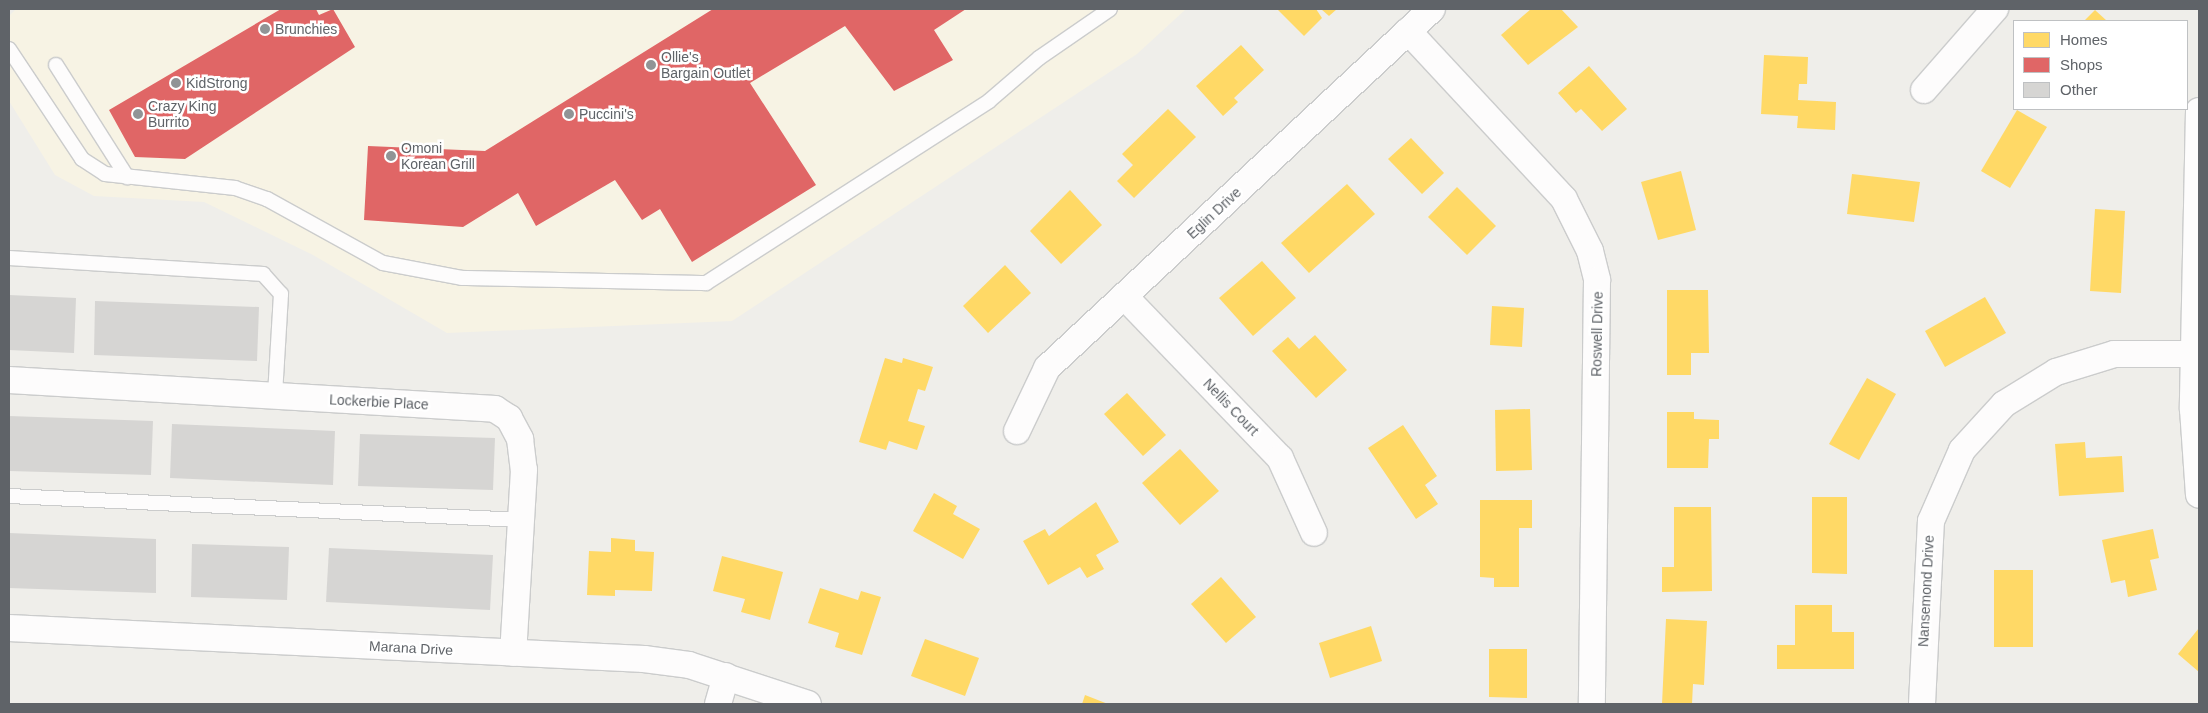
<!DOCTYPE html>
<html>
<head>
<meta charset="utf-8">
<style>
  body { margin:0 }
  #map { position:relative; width:2208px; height:713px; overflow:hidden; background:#efeeea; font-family:Helvetica,sans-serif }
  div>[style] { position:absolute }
  .commercial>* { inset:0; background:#f7f3e4 }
  .homes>* { inset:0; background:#ffd966 }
  .shops>* { inset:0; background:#e06666 }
  .building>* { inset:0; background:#d6d5d3 }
  .roads { filter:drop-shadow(1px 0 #cbcccc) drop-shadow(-1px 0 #cbcccc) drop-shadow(0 1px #cbcccc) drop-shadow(0 -1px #cbcccc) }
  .service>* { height:14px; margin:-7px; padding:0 7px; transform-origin:7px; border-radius:7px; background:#fdfcfc }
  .minor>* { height:26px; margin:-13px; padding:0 13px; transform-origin:13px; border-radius:13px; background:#fdfcfc }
  .dots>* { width:14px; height:14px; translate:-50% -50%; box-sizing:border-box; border:2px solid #fff; border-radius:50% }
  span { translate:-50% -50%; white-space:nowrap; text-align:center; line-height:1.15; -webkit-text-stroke:5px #fff; paint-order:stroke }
  .poi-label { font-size:14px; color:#5f6368 }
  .left { translate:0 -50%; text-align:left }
  .street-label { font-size:14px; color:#5f6368 }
  .frame { position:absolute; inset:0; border:10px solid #5f6368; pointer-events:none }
  .legend { position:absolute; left:2013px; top:20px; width:175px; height:90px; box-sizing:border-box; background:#fff; border:1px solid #bfc1c3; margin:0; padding:6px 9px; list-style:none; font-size:15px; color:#5f6368 }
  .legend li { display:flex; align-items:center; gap:10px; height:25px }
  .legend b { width:25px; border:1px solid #bfc1c3 }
</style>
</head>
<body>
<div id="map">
  <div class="commercial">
    <i style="clip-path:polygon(16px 9px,1186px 9px,1137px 54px,732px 321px,447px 333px,313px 255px,204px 202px,94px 196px,55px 175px,9px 101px,9px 16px)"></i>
  </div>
  <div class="homes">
    <i style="clip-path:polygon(1277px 9px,1316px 9px,1322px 18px,1304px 36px)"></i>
    <i style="clip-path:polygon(1321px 9px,1337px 9px,1329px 16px)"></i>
    <i style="clip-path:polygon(1531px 9px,1561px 9px,1578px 27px,1528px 65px,1501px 35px)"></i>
    <i style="clip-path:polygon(2095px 10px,2107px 21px,2084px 21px)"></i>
    <i style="clip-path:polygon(1241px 45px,1264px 70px,1234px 98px,1238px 102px,1223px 116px,1196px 86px)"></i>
    <i style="clip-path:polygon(1764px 55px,1808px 57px,1807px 84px,1799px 84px,1798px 100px,1836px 102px,1835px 130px,1797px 128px,1798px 116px,1761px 114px)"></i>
    <i style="clip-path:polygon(1589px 66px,1627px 109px,1602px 131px,1581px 109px,1576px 113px,1558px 93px)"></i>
    <i style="clip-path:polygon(1168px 109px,1196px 137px,1134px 198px,1117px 181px,1133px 165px,1122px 154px)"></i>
    <i style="clip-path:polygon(2017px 110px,2047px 127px,2010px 188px,1981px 171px)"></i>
    <i style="clip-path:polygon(1411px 138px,1444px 173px,1422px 194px,1388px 159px)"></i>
    <i style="clip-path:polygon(1681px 171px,1696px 230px,1658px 240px,1641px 182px)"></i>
    <i style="clip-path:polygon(1852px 174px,1920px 182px,1914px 222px,1847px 214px)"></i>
    <i style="clip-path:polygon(1347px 184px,1375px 214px,1309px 273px,1281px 243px)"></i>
    <i style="clip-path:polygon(1457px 187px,1496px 226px,1467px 255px,1428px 217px)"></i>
    <i style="clip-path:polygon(1070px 190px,1102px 225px,1061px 264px,1030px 231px)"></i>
    <i style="clip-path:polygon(2095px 209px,2125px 211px,2121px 293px,2090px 291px)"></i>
    <i style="clip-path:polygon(1262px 261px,1296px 298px,1253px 336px,1219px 298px)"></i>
    <i style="clip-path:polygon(1005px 265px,1031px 293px,988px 333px,963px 306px)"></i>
    <i style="clip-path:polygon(1667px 290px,1708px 290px,1709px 353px,1691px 353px,1691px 375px,1667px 375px)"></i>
    <i style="clip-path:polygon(1985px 297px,2006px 333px,1945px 367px,1925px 331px)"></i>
    <i style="clip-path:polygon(1492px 306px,1524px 308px,1522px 347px,1490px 345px)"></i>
    <i style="clip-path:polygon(1315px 335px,1347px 370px,1316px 398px,1272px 351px,1288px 337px,1299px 349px)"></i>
    <i style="clip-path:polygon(885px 358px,902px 363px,903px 358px,933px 367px,925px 391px,918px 389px,908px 421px,925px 426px,917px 450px,889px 441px,886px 450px,859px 442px)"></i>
    <i style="clip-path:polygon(1867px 378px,1896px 394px,1859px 460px,1829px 444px)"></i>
    <i style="clip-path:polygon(1127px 393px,1166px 435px,1143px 456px,1104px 414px)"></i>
    <i style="clip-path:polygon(1530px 409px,1532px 470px,1496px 471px,1495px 410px)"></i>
    <i style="clip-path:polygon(1667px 412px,1694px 412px,1694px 419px,1719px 420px,1719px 439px,1709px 439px,1708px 468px,1667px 468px)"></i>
    <i style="clip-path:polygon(1403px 425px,1437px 476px,1425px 485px,1438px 504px,1416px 519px,1368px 448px)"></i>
    <i style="clip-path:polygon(2085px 442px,2086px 458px,2122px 456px,2124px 492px,2059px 496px,2055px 444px)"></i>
    <i style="clip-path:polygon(1180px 449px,1219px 491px,1180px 525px,1142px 483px)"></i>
    <i style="clip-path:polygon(934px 493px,957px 506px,953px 514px,980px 529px,963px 559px,913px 531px)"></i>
    <i style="clip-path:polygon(1812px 497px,1847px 497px,1847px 574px,1812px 573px)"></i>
    <i style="clip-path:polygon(1480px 500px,1532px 500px,1532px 528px,1519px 528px,1519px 587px,1494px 587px,1494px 578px,1480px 577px)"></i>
    <i style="clip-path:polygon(1096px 502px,1119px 542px,1096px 555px,1104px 569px,1087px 578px,1080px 567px,1048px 585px,1023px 541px,1045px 529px,1049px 536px)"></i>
    <i style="clip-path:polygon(1674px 507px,1711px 507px,1712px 591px,1662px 592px,1662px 567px,1674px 567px)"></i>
    <i style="clip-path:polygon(2153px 529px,2159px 558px,2150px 560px,2157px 590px,2128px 597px,2125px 580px,2111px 583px,2102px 540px)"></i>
    <i style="clip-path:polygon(611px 538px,635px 540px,635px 551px,654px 552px,652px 591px,615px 590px,615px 596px,587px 595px,589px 551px,611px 552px)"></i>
    <i style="clip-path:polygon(722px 556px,783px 572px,770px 620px,741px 612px,745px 599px,713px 591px)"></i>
    <i style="clip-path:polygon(1994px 570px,2033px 570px,2033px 647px,1994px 647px)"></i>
    <i style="clip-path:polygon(1221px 577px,1256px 617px,1226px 643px,1191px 604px)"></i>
    <i style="clip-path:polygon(820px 588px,858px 600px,861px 591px,881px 597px,862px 655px,835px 647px,839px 633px,808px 623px)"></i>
    <i style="clip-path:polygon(1795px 605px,1832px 605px,1832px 632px,1854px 632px,1854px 669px,1777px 669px,1777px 645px,1795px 645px)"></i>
    <i style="clip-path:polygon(1666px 619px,1707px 621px,1704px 685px,1693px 684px,1692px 704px,1662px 704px)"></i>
    <i style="clip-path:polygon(1371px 626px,1382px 661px,1330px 678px,1319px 643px)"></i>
    <i style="clip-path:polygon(2199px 628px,2199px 672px,2178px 654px)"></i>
    <i style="clip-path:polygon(925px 639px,979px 658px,965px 696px,911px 676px)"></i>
    <i style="clip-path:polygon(1489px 649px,1527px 649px,1527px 698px,1489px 697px)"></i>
    <i style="clip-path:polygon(1085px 695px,1108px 704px,1082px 704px)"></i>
  </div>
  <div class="shops">
    <i style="clip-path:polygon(281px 9px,316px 9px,319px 15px,333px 9px,355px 47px,185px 159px,135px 157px,109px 110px)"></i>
    <i style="clip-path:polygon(713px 9px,966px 9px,934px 30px,953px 60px,894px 91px,845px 26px,750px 83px,816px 185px,692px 262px,660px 209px,642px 220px,615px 180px,536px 226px,518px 193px,463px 227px,364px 220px,368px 146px,485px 151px)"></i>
  </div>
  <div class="building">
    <i style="clip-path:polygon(9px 295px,76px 298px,74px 353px,9px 350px)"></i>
    <i style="clip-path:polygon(95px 301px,259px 307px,257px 361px,94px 355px)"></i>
    <i style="clip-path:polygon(9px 416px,153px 421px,151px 475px,9px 471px)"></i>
    <i style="clip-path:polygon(172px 424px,335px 431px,333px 485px,170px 478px)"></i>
    <i style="clip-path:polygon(360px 434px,495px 438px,493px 490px,358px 486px)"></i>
    <i style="clip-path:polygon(9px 533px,156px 539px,156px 593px,9px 588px)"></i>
    <i style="clip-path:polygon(192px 544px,289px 547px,287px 600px,191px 597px)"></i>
    <i style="clip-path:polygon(329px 548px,493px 555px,490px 610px,326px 602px)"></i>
  </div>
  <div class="roads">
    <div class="service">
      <i style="left:9px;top:49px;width:132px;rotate:56.4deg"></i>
      <i style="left:82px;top:159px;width:27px;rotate:33deg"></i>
      <i style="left:105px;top:174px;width:131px;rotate:6.1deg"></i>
      <i style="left:235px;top:188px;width:34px;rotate:19deg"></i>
      <i style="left:267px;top:199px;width:132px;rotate:28.9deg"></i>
      <i style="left:383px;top:263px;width:80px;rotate:10.8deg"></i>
      <i style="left:462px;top:278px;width:244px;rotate:1.2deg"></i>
      <i style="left:706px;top:283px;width:336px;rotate:-32.7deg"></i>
      <i style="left:989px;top:101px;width:66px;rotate:-40.7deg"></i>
      <i style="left:1039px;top:58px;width:86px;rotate:-34.6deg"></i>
      <i style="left:56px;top:65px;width:133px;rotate:57.6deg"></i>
      <i style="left:9px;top:258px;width:255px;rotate:3.6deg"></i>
      <i style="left:263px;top:274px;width:27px;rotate:48deg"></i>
      <i style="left:281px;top:294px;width:101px;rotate:93.4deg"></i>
      <i style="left:9px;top:496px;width:513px;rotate:2.68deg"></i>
    </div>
    <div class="minor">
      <i style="left:1408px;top:31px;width:229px;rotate:47.1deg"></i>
      <i style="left:1564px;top:199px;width:58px;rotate:63.4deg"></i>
      <i style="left:1590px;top:251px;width:30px;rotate:76deg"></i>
      <i style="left:1597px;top:280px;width:424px;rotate:90.7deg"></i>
      <i style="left:1924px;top:90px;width:108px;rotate:-48.8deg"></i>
      <i style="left:2199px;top:111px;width:298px;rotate:91.2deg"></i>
      <i style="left:2193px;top:409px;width:86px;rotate:86deg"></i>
      <i style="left:1124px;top:296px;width:225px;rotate:46.1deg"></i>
      <i style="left:1280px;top:458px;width:82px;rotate:65.6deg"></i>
      <i style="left:9px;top:380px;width:487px;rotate:3.4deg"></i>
      <i style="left:495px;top:409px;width:17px;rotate:33deg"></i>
      <i style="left:509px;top:418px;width:24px;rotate:62deg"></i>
      <i style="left:520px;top:439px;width:31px;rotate:83deg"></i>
      <i style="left:524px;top:470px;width:183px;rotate:93.4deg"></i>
      <i style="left:1017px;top:431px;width:70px;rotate:-64.5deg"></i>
      <i style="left:1047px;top:368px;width:526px;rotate:-43deg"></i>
      <i style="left:9px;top:628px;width:636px;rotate:2.79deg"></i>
      <i style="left:644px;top:659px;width:45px;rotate:7.6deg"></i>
      <i style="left:689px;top:665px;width:125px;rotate:18.1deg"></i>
      <i style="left:718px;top:704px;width:29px;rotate:-74deg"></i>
      <i style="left:1922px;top:704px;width:183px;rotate:-87.2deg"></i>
      <i style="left:1931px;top:521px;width:77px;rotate:-66.4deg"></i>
      <i style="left:1962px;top:450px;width:62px;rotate:-47.6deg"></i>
      <i style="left:2004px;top:404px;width:61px;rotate:-31.6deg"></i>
      <i style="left:2056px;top:372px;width:61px;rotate:-17.2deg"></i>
      <i style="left:2114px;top:354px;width:80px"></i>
    </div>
  </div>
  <div class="dots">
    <i style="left:265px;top:29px;background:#919496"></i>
    <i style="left:651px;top:65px;background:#919496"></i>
    <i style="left:176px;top:83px;background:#919496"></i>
    <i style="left:138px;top:114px;background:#919496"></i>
    <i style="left:569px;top:114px;background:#919496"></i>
    <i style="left:391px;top:156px;background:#919496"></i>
  </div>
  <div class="poi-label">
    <span class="left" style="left:275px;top:29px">Brunchies</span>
    <span class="left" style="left:661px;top:65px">Ollie's<br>Bargain Outlet</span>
    <span class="left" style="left:186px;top:83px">KidStrong</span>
    <span class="left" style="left:148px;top:114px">Crazy King<br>Burrito</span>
    <span class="left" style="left:579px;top:114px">Puccini's</span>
    <span class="left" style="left:401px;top:156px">Omoni<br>Korean Grill</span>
  </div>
  <div class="street-label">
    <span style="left:1214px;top:213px;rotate:-43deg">Eglin Drive</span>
    <span style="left:1597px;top:334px;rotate:-89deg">Roswell Drive</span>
    <span style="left:379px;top:402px;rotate:3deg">Lockerbie Place</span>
    <span style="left:1231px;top:407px;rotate:46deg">Nellis Court</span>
    <span style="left:1926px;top:591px;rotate:-87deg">Nansemond Drive</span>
    <span style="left:411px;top:648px;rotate:3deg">Marana Drive</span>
  </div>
  <div class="frame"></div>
  <ul class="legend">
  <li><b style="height:14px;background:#ffd966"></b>Homes</li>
  <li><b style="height:14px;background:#e06666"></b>Shops</li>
  <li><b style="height:14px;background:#d6d5d3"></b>Other</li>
  </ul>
</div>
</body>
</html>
